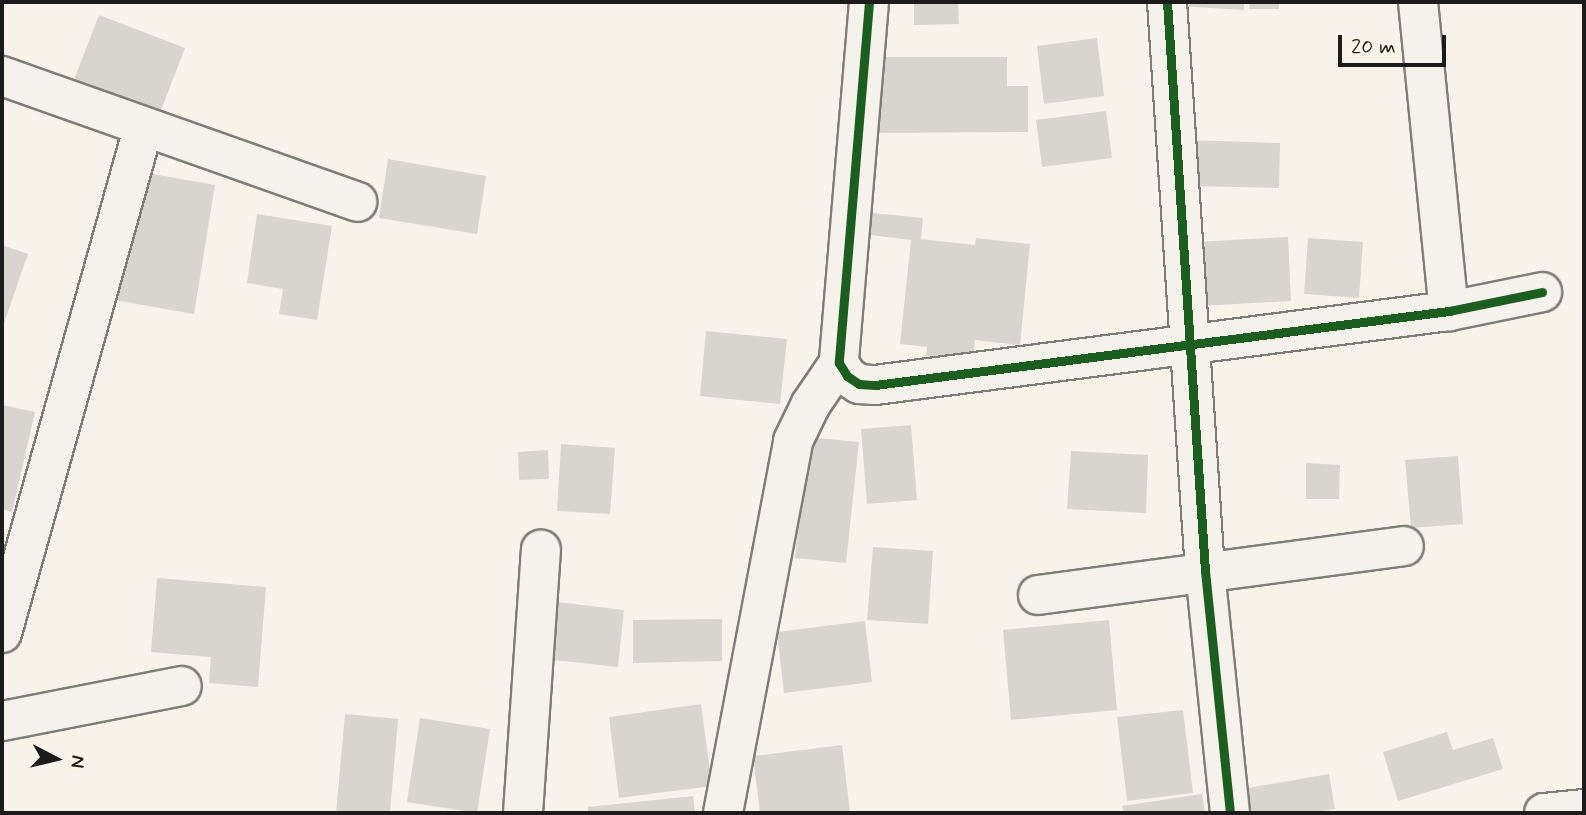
<!DOCTYPE html>
<html>
<head>
<meta charset="utf-8">
<style>
  body { margin:0 }
  #map { position:relative; width:1586px; height:815px; overflow:hidden; background:#f7f3ea; font-family:Mynerve,sans-serif }
  div>[style] { position:absolute }
  .building>* { inset:0; background:#d8d5cf }
  .roads { filter:drop-shadow(2px 0 #7f7d79) drop-shadow(-2px 0 #7f7d79) drop-shadow(0 2px #7f7d79) drop-shadow(0 -2px #7f7d79) }
  .minor>* { height:38px; margin:-19px; padding:0 19px; transform-origin:19px; border-radius:19px; background:#f5f2ec }
  .major>* { height:38px; margin:-19px; padding:0 19px; transform-origin:19px; border-radius:19px; background:#f5f2ec }
  .cycleway>* { height:9px; margin:-4.5px; padding:0 4.5px; transform-origin:4.5px; border-radius:4.5px; background:#1b5e20 }
  span { translate:-50% -50%; white-space:nowrap; text-align:center; line-height:1.15; -webkit-text-stroke:6px #fcf5e5; paint-order:stroke }
  .frame { position:absolute; inset:0; border:4px solid #1c1c1c; pointer-events:none }
  .north { position:absolute; left:21px; top:724px; width:70px; height:70px; -webkit-text-stroke:5px #fcf5e5; paint-order:stroke; rotate:97deg; font-size:19px; font-weight:700; line-height:28px; text-align:center; color:#1c1c1c }
  .north::after { content:''; display:block; margin:auto; width:24px; height:32px; background:#1c1c1c; clip-path:polygon(50% 0,100% 100%,50% 72%,0 100%) }
  .scale { position:absolute; left:1338px; top:35px; width:108px; height:32px; box-sizing:border-box; border:4px solid #1c1c1c; border-top:0; padding-left:9px; font-size:21px; line-height:24px; white-space:nowrap; color:#1c1c1c; -webkit-text-stroke:5px #fcf5e5; paint-order:stroke }
</style>
</head>
<body>
<div id="map">
  <div class="building">
    <i style="clip-path:polygon(914px 2px,958px 2px,959px 24px,914px 25px)"></i>
    <i style="clip-path:polygon(1177px 2px,1244px 2px,1244px 10px,1177px 6px)"></i>
    <i style="clip-path:polygon(1250px 2px,1279px 2px,1279px 9px,1249px 9px)"></i>
    <i style="clip-path:polygon(99px 15px,185px 48px,151px 136px,65px 103px)"></i>
    <i style="clip-path:polygon(1097px 38px,1104px 96px,1044px 104px,1037px 46px)"></i>
    <i style="clip-path:polygon(869px 57px,1007px 57px,1007px 86px,1028px 86px,1028px 132px,869px 133px)"></i>
    <i style="clip-path:polygon(1106px 111px,1112px 158px,1042px 167px,1036px 120px)"></i>
    <i style="clip-path:polygon(1187px 140px,1280px 143px,1279px 188px,1186px 186px)"></i>
    <i style="clip-path:polygon(388px 159px,486px 176px,477px 234px,379px 218px)"></i>
    <i style="clip-path:polygon(136px 171px,215px 185px,194px 314px,114px 300px)"></i>
    <i style="clip-path:polygon(872px 213px,923px 218px,921px 239px,975px 245px,976px 238px,1030px 244px,1020px 345px,975px 340px,972px 367px,926px 363px,927px 347px,900px 344px,911px 240px,870px 235px)"></i>
    <i style="clip-path:polygon(257px 214px,332px 226px,317px 320px,279px 314px,283px 289px,247px 283px)"></i>
    <i style="clip-path:polygon(1288px 237px,1291px 301px,1199px 306px,1196px 242px)"></i>
    <i style="clip-path:polygon(1308px 238px,1363px 242px,1359px 298px,1304px 294px)"></i>
    <i style="clip-path:polygon(2px 245px,28px 254px,2px 329px)"></i>
    <i style="clip-path:polygon(706px 331px,787px 339px,780px 404px,700px 396px)"></i>
    <i style="clip-path:polygon(2px 405px,35px 412px,12px 512px,2px 509px)"></i>
    <i style="clip-path:polygon(911px 425px,917px 500px,867px 504px,861px 429px)"></i>
    <i style="clip-path:polygon(807px 437px,859px 442px,846px 563px,795px 558px)"></i>
    <i style="clip-path:polygon(561px 444px,615px 448px,610px 514px,557px 511px)"></i>
    <i style="clip-path:polygon(548px 450px,549px 479px,519px 480px,518px 452px)"></i>
    <i style="clip-path:polygon(1071px 451px,1148px 455px,1146px 513px,1067px 509px)"></i>
    <i style="clip-path:polygon(1458px 456px,1463px 524px,1411px 528px,1405px 460px)"></i>
    <i style="clip-path:polygon(1306px 463px,1340px 465px,1339px 499px,1306px 499px)"></i>
    <i style="clip-path:polygon(873px 547px,933px 551px,928px 624px,867px 620px)"></i>
    <i style="clip-path:polygon(157px 578px,266px 587px,258px 687px,209px 683px,211px 657px,151px 652px)"></i>
    <i style="clip-path:polygon(541px 600px,624px 610px,618px 667px,535px 658px)"></i>
    <i style="clip-path:polygon(722px 619px,722px 661px,633px 663px,633px 620px)"></i>
    <i style="clip-path:polygon(1109px 620px,1117px 710px,1011px 720px,1003px 630px)"></i>
    <i style="clip-path:polygon(865px 621px,872px 682px,784px 693px,777px 632px)"></i>
    <i style="clip-path:polygon(701px 704px,712px 786px,619px 798px,609px 717px)"></i>
    <i style="clip-path:polygon(1183px 710px,1193px 793px,1127px 801px,1117px 717px)"></i>
    <i style="clip-path:polygon(345px 714px,398px 719px,390px 813px,336px 813px)"></i>
    <i style="clip-path:polygon(420px 718px,490px 729px,477px 813px,407px 802px)"></i>
    <i style="clip-path:polygon(1447px 732px,1453px 750px,1493px 738px,1503px 769px,1398px 801px,1383px 752px)"></i>
    <i style="clip-path:polygon(842px 745px,850px 813px,760px 813px,753px 756px)"></i>
    <i style="clip-path:polygon(1329px 774px,1335px 809px,1313px 813px,1240px 813px,1236px 790px)"></i>
    <i style="clip-path:polygon(1202px 794px,1205px 813px,1124px 813px,1122px 806px)"></i>
    <i style="clip-path:polygon(693px 796px,695px 813px,588px 813px,588px 807px)"></i>
  </div>
  <div class="roads">
    <div class="minor">
      <i style="left:869px;top:2px;width:362px;rotate:94.8deg"></i>
      <i style="left:839px;top:363px;width:15px;rotate:58deg"></i>
      <i style="left:847px;top:376px;width:14px;rotate:34deg"></i>
      <i style="left:859px;top:384px;width:16px;rotate:4deg"></i>
      <i style="left:875px;top:385px;width:579px;rotate:-7.35deg"></i>
      <i style="left:1449px;top:311px;width:95px;rotate:-11.5deg"></i>
      <i style="left:1167px;top:2px;width:570px;rotate:86.18deg"></i>
      <i style="left:1205px;top:571px;width:243px;rotate:84.1deg"></i>
      <i style="left:1418px;top:2px;width:311px;rotate:84.3deg"></i>
      <i style="left:2px;top:76px;width:377px;rotate:19.5deg"></i>
      <i style="left:1038px;top:595px;width:369px;rotate:-7.6deg"></i>
      <i style="left:2px;top:633px;width:523px;rotate:-74.37deg"></i>
      <i style="left:2px;top:721px;width:183px;rotate:-11deg"></i>
      <i style="left:523px;top:813px;width:264px;rotate:-86.1deg"></i>
      <i style="left:723px;top:813px;width:379px;rotate:-79.3deg"></i>
      <i style="left:793px;top:441px;width:41px;rotate:-64.1deg"></i>
      <i style="left:811px;top:404px;width:50px;rotate:-55.7deg"></i>
    </div>
    <div class="major">
      <i style="left:1544px;top:813px;width:40px;rotate:-5.7deg"></i>
    </div>
  </div>
  <div class="cycleway">
    <i style="left:869px;top:2px;width:362px;rotate:94.8deg"></i>
    <i style="left:839px;top:363px;width:15px;rotate:58deg"></i>
    <i style="left:847px;top:376px;width:14px;rotate:34deg"></i>
    <i style="left:859px;top:384px;width:16px;rotate:4deg"></i>
    <i style="left:875px;top:385px;width:579px;rotate:-7.35deg"></i>
    <i style="left:1449px;top:311px;width:95px;rotate:-11.5deg"></i>
    <i style="left:1167px;top:2px;width:570px;rotate:86.18deg"></i>
    <i style="left:1205px;top:571px;width:243px;rotate:84.1deg"></i>
  </div>
  <div class="frame"></div>
  <div class="north">N</div>
  <div class="scale">20 m</div>
</div>
</body>
</html>
